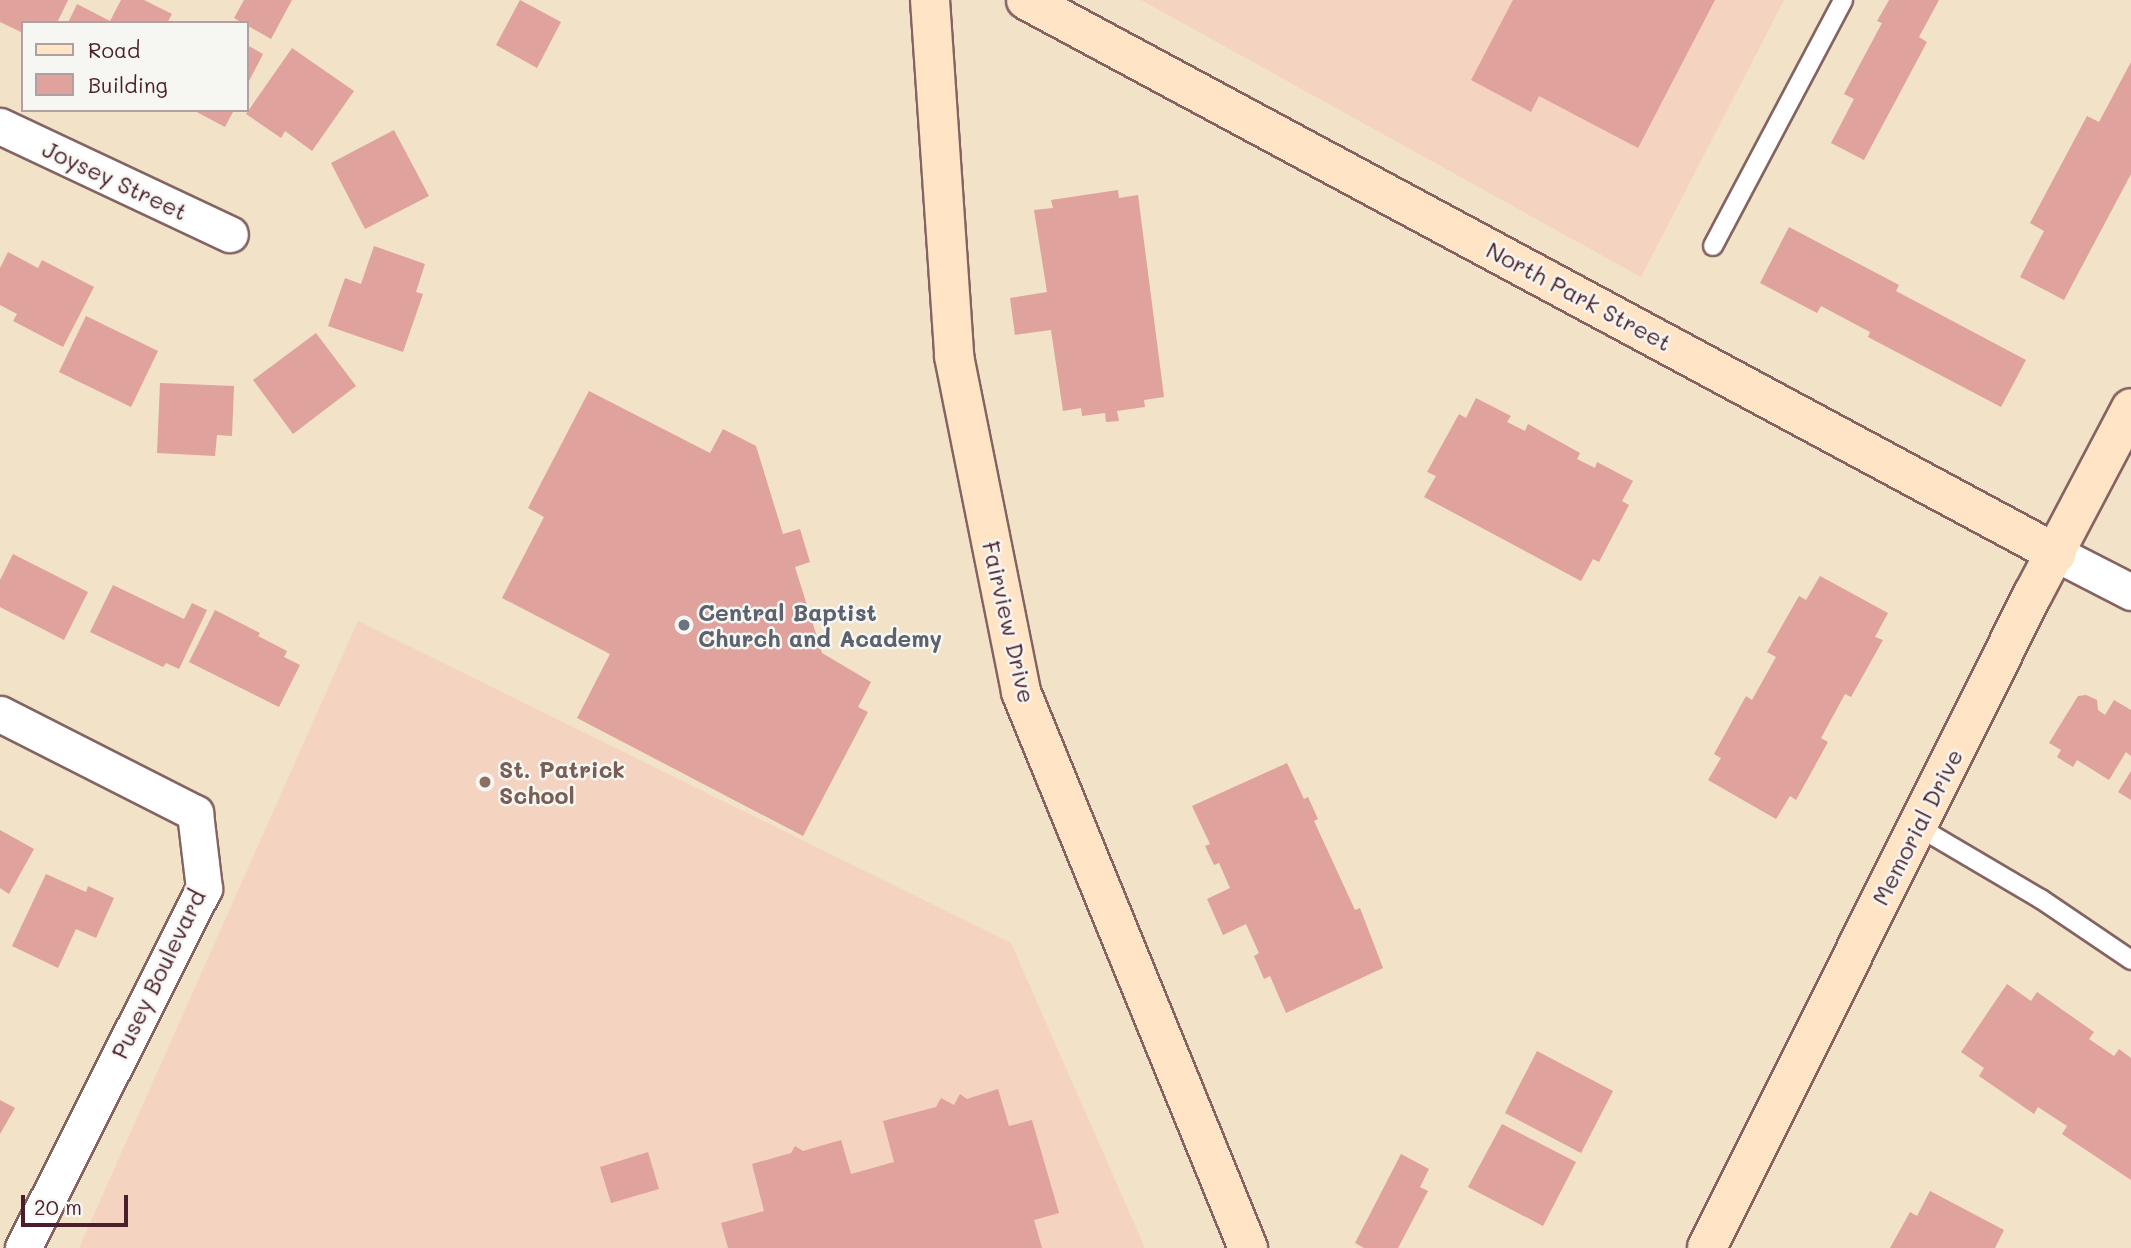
<!DOCTYPE html>
<html>
<head>
<meta charset="utf-8">
<style>
  body { margin:0 }
  #map { position:relative; width:2131px; height:1248px; overflow:hidden; background:#f1e2c8; font-family:Mali,sans-serif }
  div>[style] { position:absolute }
  .built>* { inset:0; background:#f4d3c0 }
  .building>* { inset:0; background:#dfa29d }
  .roads { filter:drop-shadow(2px 0 #846362) drop-shadow(-2px 0 #846362) drop-shadow(0 2px #846362) drop-shadow(0 -2px #846362) }
  .service>* { height:18px; margin:-9px; padding:0 9px; transform-origin:9px; border-radius:9px; background:#fff }
  .minor>* { height:35px; margin:-17.5px; padding:0 17.5px; transform-origin:17.5px; border-radius:17.5px; background:#fff }
  .secondary>* { height:38px; margin:-19px; padding:0 19px; transform-origin:19px; border-radius:19px; background:#ffe4c6 }
  .dots>* { width:19px; height:19px; translate:-50% -50%; box-sizing:border-box; border:4px solid #f6f6f2; border-radius:50% }
  span { translate:-50% -50%; white-space:nowrap; text-align:center; line-height:1.15; -webkit-text-stroke:5px #f6f6f2; paint-order:stroke }
  .street-label { font-size:23px; color:#4a1f2b }
  .worship-label { font-size:23px; color:#5b616d; font-weight:700 }
  .left { translate:0 -50%; text-align:left }
  .education-label { font-size:23px; color:#785e54; font-weight:700 }
  .legend { position:absolute; left:21px; top:21px; width:228px; height:91px; box-sizing:border-box; background:#f6f6f2; border:2px solid #b1a0a2; margin:0; padding:9px 12px; list-style:none; font-size:21px; color:#4a1f2b }
  .legend li { display:flex; align-items:center; gap:14px; height:35px }
  .legend b { width:35px; border:2px solid #b1a0a2 }
  .scale { position:absolute; left:21px; top:1195px; width:107px; height:32px; box-sizing:border-box; border:4px solid #4a1f2b; border-top:0; padding-left:9px; font-size:21px; line-height:24px; white-space:nowrap; color:#4a1f2b; -webkit-text-stroke:5px #f6f6f2; paint-order:stroke }
</style>
</head>
<body>
<div id="map">
  <div class="built">
    <i style="clip-path:polygon(1141px 0,1784px 0,1641px 277px)"></i>
    <i style="clip-path:polygon(358px 621px,1011px 943px,1145px 1248px,79px 1248px)"></i>
  </div>
  <div class="building">
    <i style="clip-path:polygon(0 0,68px 0,57px 23px,23px 23px,23px 33px,0 22px)"></i>
    <i style="clip-path:polygon(121px 0,144px 0,172px 14px,167px 23px,68px 23px,77px 4px,110px 21px)"></i>
    <i style="clip-path:polygon(244px 0,292px 0,271px 39px,234px 18px)"></i>
    <i style="clip-path:polygon(520px 0,561px 22px,537px 68px,496px 45px)"></i>
    <i style="clip-path:polygon(1513px 0,1715px 0,1638px 148px,1539px 96px,1531px 112px,1471px 80px)"></i>
    <i style="clip-path:polygon(1889px 0,1939px 0,1919px 37px,1927px 42px,1864px 160px,1831px 143px,1854px 99px,1844px 94px,1882px 23px,1877px 21px)"></i>
    <i style="clip-path:polygon(247px 45px,263px 54px,247px 85px)"></i>
    <i style="clip-path:polygon(292px 48px,354px 91px,312px 151px,285px 131px,281px 138px,246px 114px)"></i>
    <i style="clip-path:polygon(2131px 62px,2131px 174px,2064px 300px,2020px 277px,2044px 231px,2030px 223px,2087px 116px,2099px 122px)"></i>
    <i style="clip-path:polygon(193px 110px,234px 110px,225px 127px)"></i>
    <i style="clip-path:polygon(394px 130px,429px 196px,365px 229px,331px 163px)"></i>
    <i style="clip-path:polygon(1118px 190px,1119px 198px,1138px 195px,1164px 397px,1144px 400px,1145px 407px,1117px 411px,1119px 421px,1106px 422px,1105px 413px,1082px 416px,1081px 408px,1063px 411px,1051px 330px,1015px 335px,1010px 298px,1047px 292px,1034px 210px,1053px 208px,1051px 200px)"></i>
    <i style="clip-path:polygon(1789px 227px,1899px 285px,1896px 291px,2026px 360px,2001px 407px,1868px 337px,1870px 332px,1821px 306px,1817px 313px,1760px 283px)"></i>
    <i style="clip-path:polygon(374px 246px,425px 264px,416px 292px,423px 294px,403px 352px,328px 326px,345px 278px,361px 284px)"></i>
    <i style="clip-path:polygon(8px 252px,38px 268px,42px 260px,94px 287px,63px 347px,13px 321px,17px 314px,0 305px,0 268px)"></i>
    <i style="clip-path:polygon(86px 316px,158px 351px,131px 407px,59px 372px)"></i>
    <i style="clip-path:polygon(316px 333px,356px 386px,293px 434px,253px 380px)"></i>
    <i style="clip-path:polygon(160px 383px,234px 386px,232px 436px,217px 435px,215px 456px,157px 453px)"></i>
    <i style="clip-path:polygon(589px 391px,710px 453px,723px 429px,756px 446px,783px 534px,800px 529px,810px 562px,795px 567px,822px 653px,871px 682px,858px 707px,868px 712px,803px 836px,577px 718px,610px 654px,502px 598px,544px 517px,528px 508px)"></i>
    <i style="clip-path:polygon(1476px 398px,1511px 416px,1507px 422px,1525px 431px,1528px 424px,1580px 453px,1577px 459px,1595px 468px,1597px 462px,1633px 481px,1622px 501px,1629px 505px,1599px 562px,1593px 559px,1581px 581px,1424px 497px,1436px 476px,1427px 472px,1459px 414px,1466px 418px)"></i>
    <i style="clip-path:polygon(13px 554px,88px 592px,64px 640px,0 607px,0 580px)"></i>
    <i style="clip-path:polygon(1820px 576px,1888px 613px,1875px 637px,1883px 640px,1851px 697px,1845px 694px,1821px 738px,1828px 742px,1796px 800px,1790px 796px,1776px 819px,1708px 780px,1721px 758px,1714px 754px,1746px 696px,1752px 700px,1776px 657px,1767px 652px,1799px 596px,1806px 600px)"></i>
    <i style="clip-path:polygon(113px 585px,184px 619px,192px 603px,207px 610px,179px 669px,166px 663px,163px 667px,90px 632px)"></i>
    <i style="clip-path:polygon(215px 610px,260px 633px,258px 636px,287px 651px,284px 657px,300px 665px,279px 707px,189px 662px)"></i>
    <i style="clip-path:polygon(2086px 695px,2097px 700px,2098px 710px,2105px 715px,2114px 700px,2131px 710px,2131px 756px,2126px 752px,2109px 780px,2077px 760px,2073px 767px,2057px 757px,2061px 750px,2049px 743px,2078px 696px)"></i>
    <i style="clip-path:polygon(1287px 763px,1304px 799px,1308px 797px,1318px 819px,1314px 821px,1355px 910px,1360px 908px,1383px 968px,1286px 1013px,1270px 976px,1264px 979px,1254px 956px,1259px 953px,1246px 924px,1223px 935px,1207px 899px,1230px 888px,1219px 863px,1214px 865px,1205px 846px,1210px 844px,1192px 806px)"></i>
    <i style="clip-path:polygon(2131px 771px,2131px 800px,2118px 792px)"></i>
    <i style="clip-path:polygon(0 830px,34px 849px,9px 894px,0 888px)"></i>
    <i style="clip-path:polygon(46px 874px,86px 892px,88px 886px,114px 898px,96px 938px,76px 929px,58px 968px,12px 946px)"></i>
    <i style="clip-path:polygon(2007px 984px,2031px 1001px,2037px 992px,2094px 1032px,2089px 1039px,2114px 1056px,2119px 1049px,2131px 1058px,2131px 1180px,2062px 1134px,2067px 1126px,2038px 1107px,2034px 1114px,1979px 1076px,1984px 1068px,1961px 1052px)"></i>
    <i style="clip-path:polygon(1537px 1051px,1613px 1091px,1581px 1153px,1505px 1113px)"></i>
    <i style="clip-path:polygon(998px 1089px,1009px 1126px,1032px 1120px,1059px 1213px,1034px 1220px,1042px 1248px,728px 1248px,721px 1223px,764px 1211px,752px 1164px,791px 1153px,795px 1146px,803px 1151px,841px 1140px,851px 1174px,894px 1162px,883px 1121px,936px 1107px,941px 1098px,954px 1105px,960px 1094px,967px 1099px)"></i>
    <i style="clip-path:polygon(0 1100px,15px 1108px,0 1134px)"></i>
    <i style="clip-path:polygon(1502px 1124px,1576px 1162px,1543px 1226px,1468px 1187px)"></i>
    <i style="clip-path:polygon(648px 1152px,659px 1189px,611px 1203px,600px 1167px)"></i>
    <i style="clip-path:polygon(1401px 1154px,1429px 1169px,1420px 1187px,1428px 1191px,1398px 1248px,1364px 1248px,1355px 1243px)"></i>
    <i style="clip-path:polygon(1930px 1191px,2004px 1230px,1995px 1248px,1890px 1248px,1910px 1212px,1917px 1216px)"></i>
  </div>
  <div class="roads">
    <div class="service">
      <i style="left:1713px;top:246px;width:278px;rotate:-62.1deg"></i>
      <i style="left:1917px;top:826px;width:144px;rotate:30.5deg"></i>
      <i style="left:2041px;top:899px;width:109px;rotate:34.1deg"></i>
    </div>
    <div class="minor">
      <i style="left:0;top:126px;width:254px;rotate:25.2deg"></i>
      <i style="left:2057px;top:554px;width:83px;rotate:27.2deg"></i>
      <i style="left:0;top:714px;width:219px;rotate:26.9deg"></i>
      <i style="left:195px;top:813px;width:76px;rotate:83.2deg"></i>
      <i style="left:204px;top:888px;width:403px;rotate:116.7deg"></i>
    </div>
    <div class="secondary">
      <i style="left:930px;top:0;width:357px;rotate:86.1deg"></i>
      <i style="left:954px;top:356px;width:343px;rotate:78.7deg"></i>
      <i style="left:1021px;top:692px;width:601px;rotate:67.79deg"></i>
      <i style="left:1026px;top:0;width:1170px;rotate:28.25deg"></i>
      <i style="left:1707px;top:1248px;width:731px;rotate:-63.51deg"></i>
      <i style="left:2033px;top:594px;width:210px;rotate:-62.2deg"></i>
    </div>
  </div>
  <div class="dots">
    <i style="left:684px;top:625px;background:#6b7280"></i>
    <i style="left:485px;top:782px;background:#8d6e63"></i>
  </div>
  <div class="street-label">
    <span style="left:115px;top:180px;rotate:25deg">Joysey Street</span>
    <span style="left:1579px;top:296px;rotate:28deg">North Park Street</span>
    <span style="left:1009px;top:622px;rotate:77deg">Fairview Drive</span>
    <span style="left:1917px;top:827px;rotate:-63deg">Memorial Drive</span>
    <span style="left:158px;top:974px;rotate:-64deg">Pusey Boulevard</span>
  </div>
  <div class="worship-label">
    <span class="left" style="left:698px;top:625px">Central Baptist<br>Church and Academy</span>
  </div>
  <div class="education-label">
    <span class="left" style="left:499px;top:782px">St. Patrick<br>School</span>
  </div>
  <ul class="legend">
  <li><b style="height:9px;background:#ffe4c6"></b>Road</li>
  <li><b style="height:19px;background:#dfa29d"></b>Building</li>
  </ul>
  <div class="scale">20 m</div>
</div>
</body>
</html>
